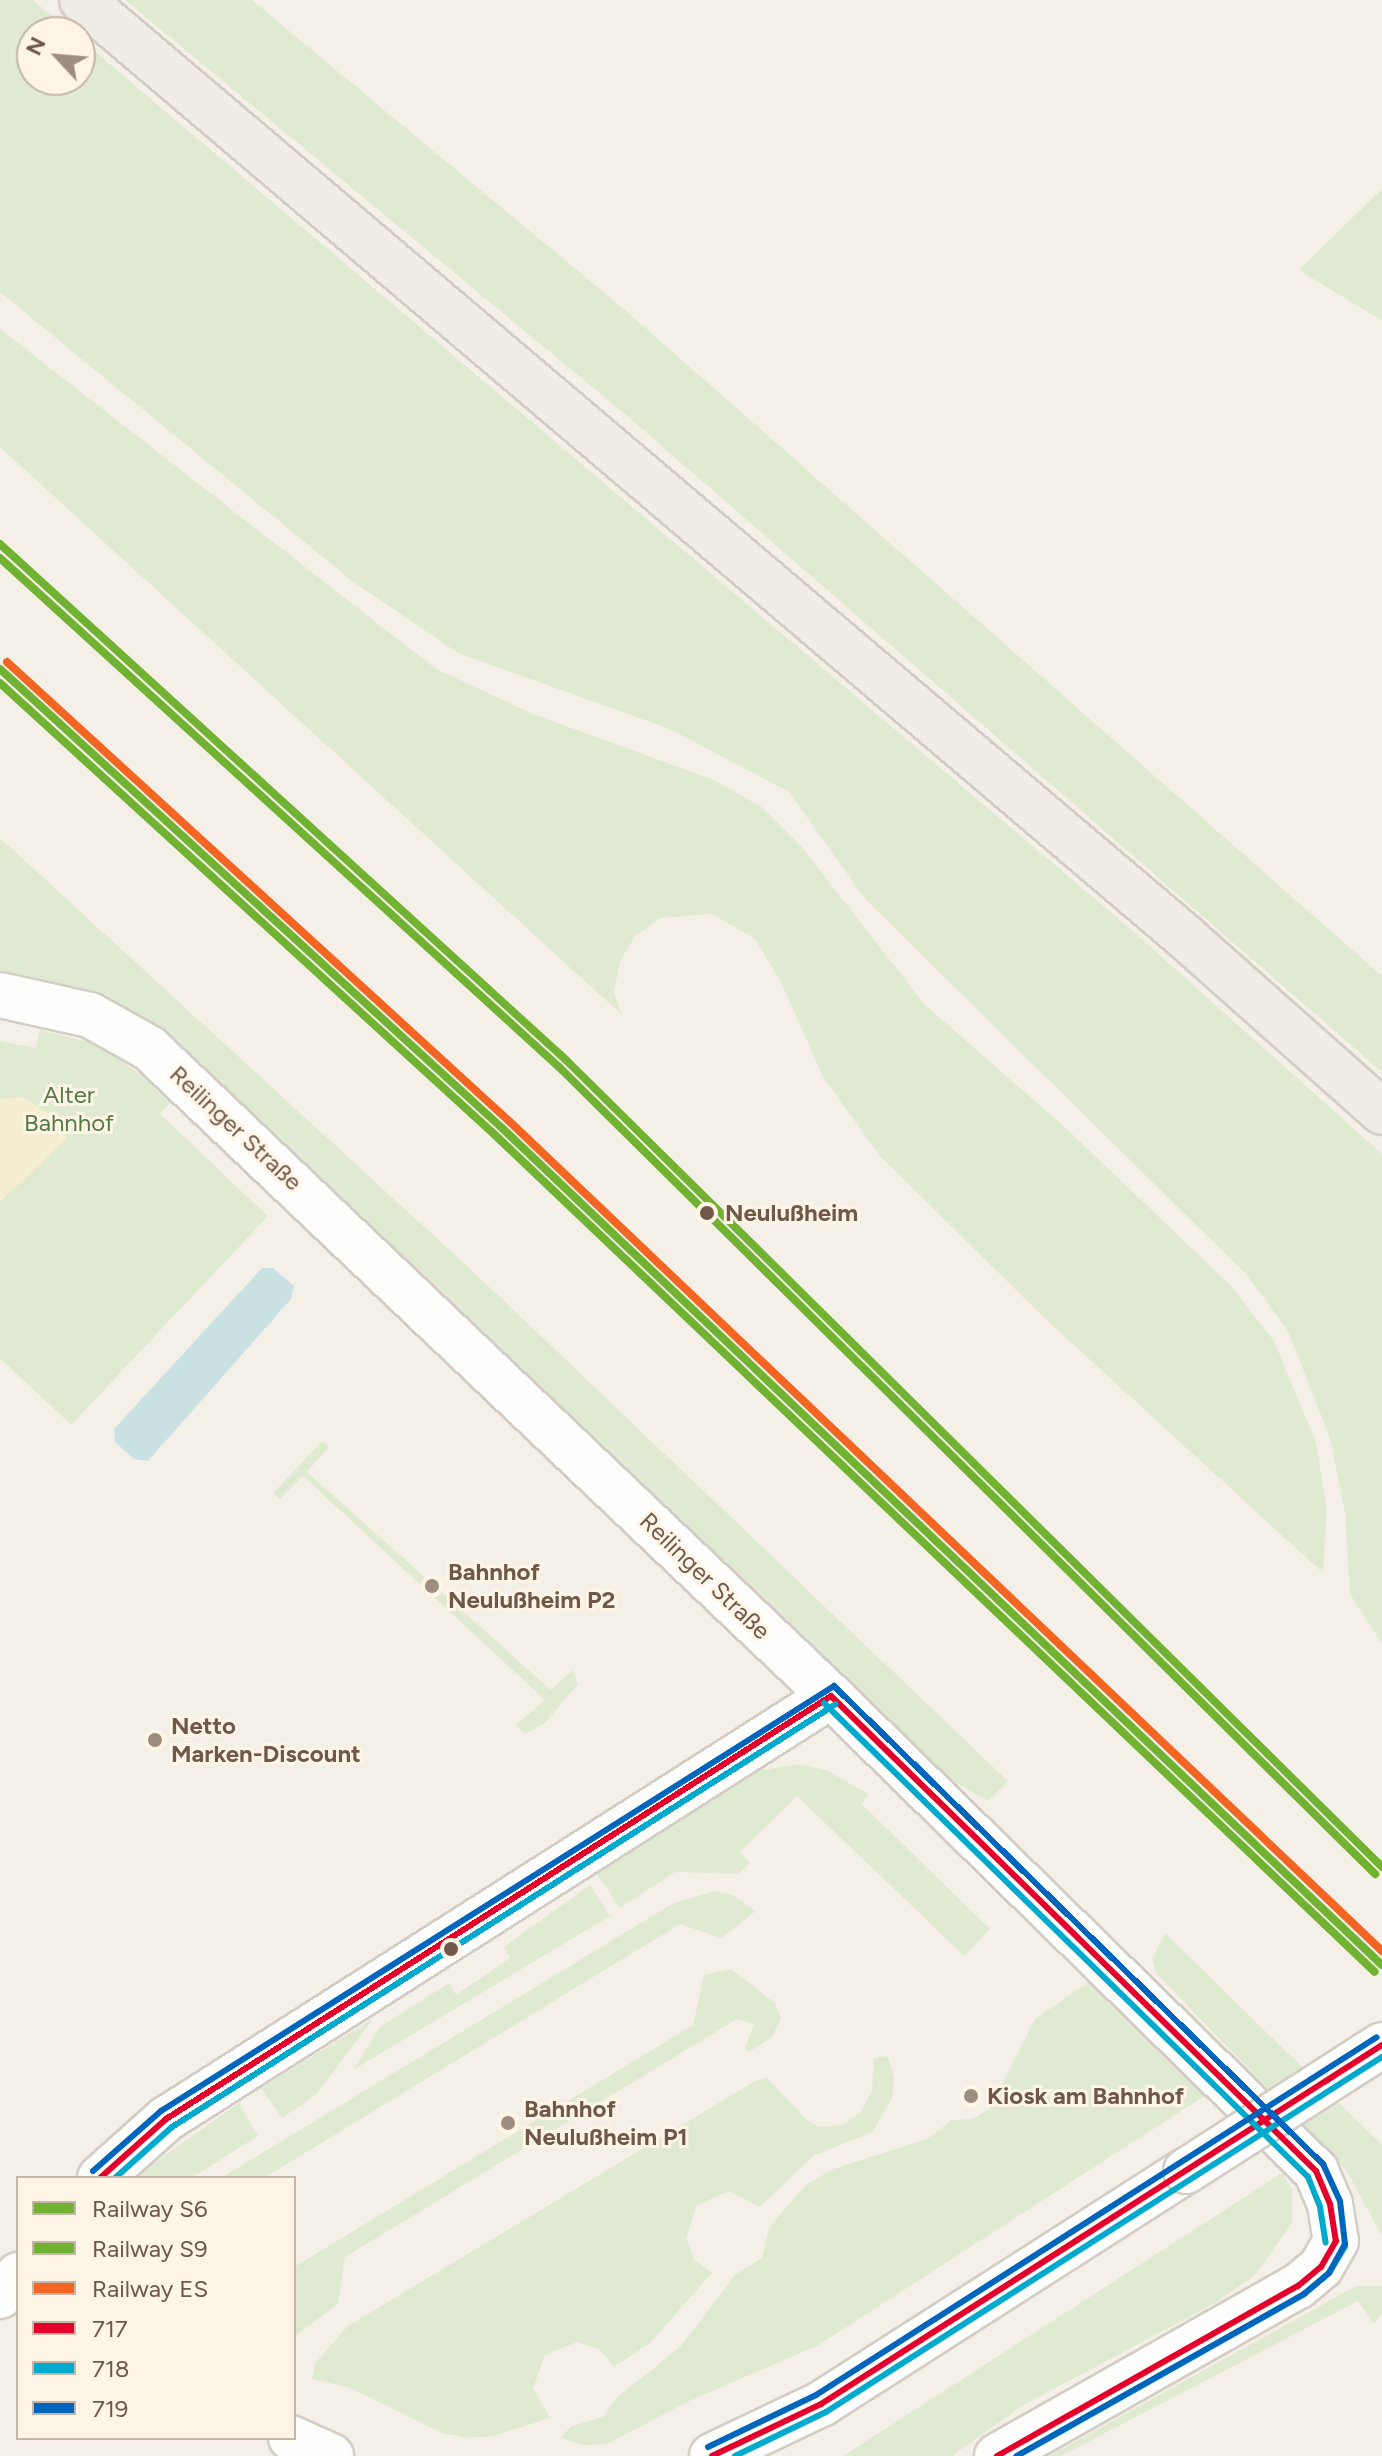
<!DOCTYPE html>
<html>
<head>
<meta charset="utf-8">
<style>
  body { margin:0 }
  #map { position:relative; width:1382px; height:2456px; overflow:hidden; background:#f4f0e7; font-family:Figtree,sans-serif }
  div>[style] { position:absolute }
  .green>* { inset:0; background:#e0ead2 }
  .sand>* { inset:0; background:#f6eed0 }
  .water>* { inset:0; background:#cae1e4 }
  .roads { filter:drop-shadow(2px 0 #d3cdc5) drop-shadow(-2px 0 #d3cdc5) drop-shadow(0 2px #d3cdc5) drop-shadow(0 -2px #d3cdc5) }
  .minor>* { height:44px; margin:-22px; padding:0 22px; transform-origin:22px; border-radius:22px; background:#fdfdfb }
  .tertiary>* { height:44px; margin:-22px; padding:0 22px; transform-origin:22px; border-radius:22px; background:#fdfdfb }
  .primary>* { height:44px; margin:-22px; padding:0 22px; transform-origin:22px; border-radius:22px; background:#f1ece4 }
  .bridges { filter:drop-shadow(2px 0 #d3cdc5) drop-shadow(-2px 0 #d3cdc5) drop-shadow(0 2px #d3cdc5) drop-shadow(0 -2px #d3cdc5) }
  .tertiary-bridge>* { height:44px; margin:-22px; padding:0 22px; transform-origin:22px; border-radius:22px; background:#fdfdfb }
  .bus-1>* { height:6px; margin:-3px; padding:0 3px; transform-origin:3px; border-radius:3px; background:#e4002b }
  .bus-2>* { height:6px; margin:-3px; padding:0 3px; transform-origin:3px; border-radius:3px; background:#00a9ce }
  .bus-3>* { height:6px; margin:-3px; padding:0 3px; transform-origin:3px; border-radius:3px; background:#0065bd }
  .rail-1>* { height:8px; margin:-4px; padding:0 4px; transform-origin:4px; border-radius:4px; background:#72b232 }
  .rail-2>* { height:8px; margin:-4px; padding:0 4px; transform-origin:4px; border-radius:4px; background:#72b232 }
  .rail-3>* { height:8px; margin:-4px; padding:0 4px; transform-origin:4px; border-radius:4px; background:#f26522 }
  .dots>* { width:22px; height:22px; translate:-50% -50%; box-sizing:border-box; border:4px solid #fef5e7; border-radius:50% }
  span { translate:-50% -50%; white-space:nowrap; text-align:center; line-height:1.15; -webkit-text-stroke:6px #fef5e7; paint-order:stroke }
  .park-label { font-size:24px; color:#547a46 }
  .street-label { font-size:24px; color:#6f584a }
  .stop-label { font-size:24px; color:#6f584a; font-weight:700 }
  .left { translate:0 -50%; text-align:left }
  .poi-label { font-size:24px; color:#6f584a; font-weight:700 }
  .legend { position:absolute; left:16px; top:2176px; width:280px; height:264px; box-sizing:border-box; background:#fef5e7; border:2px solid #c5b6a8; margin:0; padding:10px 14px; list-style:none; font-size:24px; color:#6f584a }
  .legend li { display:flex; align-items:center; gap:16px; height:40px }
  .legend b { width:40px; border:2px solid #c5b6a8 }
  .north { position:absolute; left:16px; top:16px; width:80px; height:80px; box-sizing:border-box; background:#fef5e7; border:2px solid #c5b6a8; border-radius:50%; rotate:296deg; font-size:22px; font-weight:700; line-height:32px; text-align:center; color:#6f584a }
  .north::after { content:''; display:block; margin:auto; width:28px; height:36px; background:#9e8d81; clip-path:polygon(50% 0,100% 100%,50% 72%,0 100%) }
</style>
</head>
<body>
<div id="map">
  <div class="green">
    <i style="clip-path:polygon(0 0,33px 0,71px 32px,32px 32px,32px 80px,80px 80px,80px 39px,1134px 932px,1382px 1154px,1382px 1644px,1350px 1594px,1345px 1513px,1330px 1438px,1288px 1331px,1246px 1274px,866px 900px,789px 792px,670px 729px,458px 653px,352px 581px,0 292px)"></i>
    <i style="clip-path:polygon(125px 0,252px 0,625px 310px,1382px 976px,1382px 1072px,626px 415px)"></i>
    <i style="clip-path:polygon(1382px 189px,1382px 321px,1299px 270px)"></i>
    <i style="clip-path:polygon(0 329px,436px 669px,533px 714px,714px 780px,763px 808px,801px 846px,925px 1005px,1068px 1130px,1231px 1286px,1274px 1341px,1316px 1442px,1327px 1510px,1323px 1573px,1039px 1313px,880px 1156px,823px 1077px,781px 982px,755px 939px,712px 914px,661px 918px,635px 936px,620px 961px,614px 993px,622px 1015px,0 447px)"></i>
    <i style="clip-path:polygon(0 838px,480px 1278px,1008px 1781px,988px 1801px,947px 1778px,200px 1068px,0 973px)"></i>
    <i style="clip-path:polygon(40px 1030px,97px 1044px,141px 1075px,170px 1103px,160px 1114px,268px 1216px,71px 1425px,0 1358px,0 1041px,36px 1048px)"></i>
    <i style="clip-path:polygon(322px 1441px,329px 1447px,307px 1472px,551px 1690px,573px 1670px,578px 1684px,545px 1723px,525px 1734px,516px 1725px,545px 1700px,303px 1476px,280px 1499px,273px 1493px)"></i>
    <i style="clip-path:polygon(799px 1764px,826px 1770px,868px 1794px,862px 1804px,990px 1929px,964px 1956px,797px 1796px,740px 1852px,750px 1863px,738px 1874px,675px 1872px,620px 1908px,594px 1870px,752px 1772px)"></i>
    <i style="clip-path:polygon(590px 1885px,610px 1916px,353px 2070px,380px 2027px,449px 1983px,456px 1995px,510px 1958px,504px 1947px)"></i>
    <i style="clip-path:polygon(714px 1891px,733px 1895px,756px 1911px,721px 1938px,680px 1924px,264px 2178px,221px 2178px,672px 1904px)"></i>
    <i style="clip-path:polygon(1165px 1933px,1382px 2145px,1382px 2236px,1346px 2170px,1156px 1973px,1152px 1959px)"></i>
    <i style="clip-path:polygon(731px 1969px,775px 2003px,781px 2018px,772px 2037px,749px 2052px,745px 2049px,754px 2024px,737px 2019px,345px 2257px,338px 2304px,294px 2337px,294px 2267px,693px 2025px,704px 1975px)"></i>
    <i style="clip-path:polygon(1090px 1981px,1209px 2093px,817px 2346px,687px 2402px,607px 2444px,582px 2445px,560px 2437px,572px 2426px,603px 2417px,615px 2399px,680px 2347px,735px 2275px,762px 2258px,769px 2227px,807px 2184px,833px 2169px,927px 2139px,952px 2120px,973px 2119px,989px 2109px,1035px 2019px)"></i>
    <i style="clip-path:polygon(374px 2018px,316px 2095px,282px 2118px,261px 2088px)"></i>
    <i style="clip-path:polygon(888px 2056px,894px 2078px,892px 2098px,873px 2132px,813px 2156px,760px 2207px,729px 2191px,697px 2205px,686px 2238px,694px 2259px,712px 2273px,650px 2343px,614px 2367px,599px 2349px,577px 2342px,545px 2355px,533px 2388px,550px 2418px,493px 2436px,468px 2438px,442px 2433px,348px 2387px,312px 2379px,315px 2363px,348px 2326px,755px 2081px,767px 2078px,807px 2120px,819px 2127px,843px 2125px,860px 2113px,872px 2090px,874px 2058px)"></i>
    <i style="clip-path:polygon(239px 2103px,258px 2136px,191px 2178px,133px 2178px)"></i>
    <i style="clip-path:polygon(1282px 2173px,1292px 2189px,1292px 2223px,1255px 2275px,1217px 2302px,1022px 2406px,952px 2456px,843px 2456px)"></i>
    <i style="clip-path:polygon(1356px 2286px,1382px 2286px,1382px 2313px,1374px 2324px,1358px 2301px,1061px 2456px,1049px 2456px)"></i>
  </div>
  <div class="sand">
    <i style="clip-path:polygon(22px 1097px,55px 1117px,65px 1129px,66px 1139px,0 1202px,0 1099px)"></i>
  </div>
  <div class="water">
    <i style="clip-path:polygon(262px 1268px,273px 1268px,294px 1286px,291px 1299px,148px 1461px,134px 1459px,115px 1442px,114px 1429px)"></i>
  </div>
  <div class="roads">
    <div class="minor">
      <i style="left:0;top:995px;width:92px;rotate:12.5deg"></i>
      <i style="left:90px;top:1015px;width:68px;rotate:29.2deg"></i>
      <i style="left:149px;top:1048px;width:941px;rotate:43.54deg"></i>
      <i style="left:831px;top:1696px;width:679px;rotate:44.4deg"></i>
      <i style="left:1316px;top:2171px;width:36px;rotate:67deg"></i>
      <i style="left:1330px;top:2204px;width:37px;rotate:81deg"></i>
      <i style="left:1336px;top:2241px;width:30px;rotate:120deg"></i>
      <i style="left:1321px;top:2267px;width:30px;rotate:140deg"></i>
      <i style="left:1298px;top:2286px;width:346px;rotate:150.5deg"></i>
      <i style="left:100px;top:2178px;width:89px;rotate:-41.8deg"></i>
      <i style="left:166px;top:2119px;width:788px;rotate:-32.46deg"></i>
      <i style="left:0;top:2296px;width:28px;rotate:-49deg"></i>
      <i style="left:291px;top:2438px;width:44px;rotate:24.2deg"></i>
    </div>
    <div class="tertiary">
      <i style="left:712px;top:2456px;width:121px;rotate:-25.5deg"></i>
      <i style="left:821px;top:2404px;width:433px;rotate:-32.6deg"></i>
    </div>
    <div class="primary">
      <i style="left:82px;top:0;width:1446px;rotate:40.34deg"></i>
      <i style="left:1184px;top:936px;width:265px;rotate:41.6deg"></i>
    </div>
  </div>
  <div class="bridges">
    <div class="tertiary-bridge">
      <i style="left:1186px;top:2171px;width:233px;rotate:-32.7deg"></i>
    </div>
  </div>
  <div class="bus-1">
    <i style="left:831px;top:1696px;width:679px;rotate:44.4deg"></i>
    <i style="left:1316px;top:2171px;width:36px;rotate:67deg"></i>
    <i style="left:1330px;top:2204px;width:37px;rotate:81deg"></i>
    <i style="left:100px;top:2178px;width:89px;rotate:-41.8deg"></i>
    <i style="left:166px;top:2119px;width:788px;rotate:-32.46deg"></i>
    <i style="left:712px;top:2456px;width:121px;rotate:-25.5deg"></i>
    <i style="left:821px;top:2404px;width:666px;rotate:-32.62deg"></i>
    <i style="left:997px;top:2456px;width:346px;rotate:-29.5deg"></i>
    <i style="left:1298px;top:2286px;width:30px;rotate:-40deg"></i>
    <i style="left:1321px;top:2267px;width:30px;rotate:-60deg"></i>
  </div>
  <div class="bus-2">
    <i style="left:824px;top:1703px;width:677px;rotate:44.4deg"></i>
    <i style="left:1308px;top:2177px;width:32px;rotate:68deg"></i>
    <i style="left:1320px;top:2207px;width:36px;rotate:81deg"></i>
    <i style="left:115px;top:2178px;width:76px;rotate:-41.8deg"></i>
    <i style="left:172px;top:2127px;width:787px;rotate:-32.5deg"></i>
    <i style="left:735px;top:2456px;width:101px;rotate:-25.8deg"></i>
    <i style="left:826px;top:2412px;width:660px;rotate:-32.56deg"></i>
    <i style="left:1017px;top:2456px;width:330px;rotate:-29.4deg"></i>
    <i style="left:1304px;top:2294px;width:33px;rotate:-40deg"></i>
    <i style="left:1329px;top:2273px;width:31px;rotate:-59deg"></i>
  </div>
  <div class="bus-3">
    <i style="left:93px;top:2171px;width:91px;rotate:-41.4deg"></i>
    <i style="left:161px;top:2111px;width:796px;rotate:-32.27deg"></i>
    <i style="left:834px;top:1686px;width:684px;rotate:44.35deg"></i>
    <i style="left:1323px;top:2164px;width:41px;rotate:65.3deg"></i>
    <i style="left:1340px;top:2201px;width:43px;rotate:83.4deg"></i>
    <i style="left:1345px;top:2244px;width:33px;rotate:119deg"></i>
    <i style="left:1329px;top:2273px;width:33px;rotate:140deg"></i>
    <i style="left:1304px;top:2294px;width:330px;rotate:150.6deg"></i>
    <i style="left:708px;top:2447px;width:120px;rotate:-25.7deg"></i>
    <i style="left:816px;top:2395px;width:665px;rotate:-32.54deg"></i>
  </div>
  <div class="rail-1">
    <i style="left:0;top:544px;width:766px;rotate:42.35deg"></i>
    <i style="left:566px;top:1060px;width:1148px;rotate:44.68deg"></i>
    <i style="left:0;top:669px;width:680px;rotate:42.44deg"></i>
    <i style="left:502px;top:1128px;width:1214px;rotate:43.57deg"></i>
  </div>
  <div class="rail-2">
    <i style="left:0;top:558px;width:756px;rotate:42.32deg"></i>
    <i style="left:559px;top:1067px;width:1148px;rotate:44.68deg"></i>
    <i style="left:0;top:683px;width:670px;rotate:42.4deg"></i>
    <i style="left:495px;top:1135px;width:1214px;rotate:43.57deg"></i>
  </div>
  <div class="rail-3">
    <i style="left:7px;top:662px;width:680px;rotate:42.44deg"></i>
    <i style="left:509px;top:1121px;width:1205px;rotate:43.55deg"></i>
  </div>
  <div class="dots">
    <i style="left:707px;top:1213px;background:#6f584a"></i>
    <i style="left:432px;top:1586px;background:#9e8d81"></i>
    <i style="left:155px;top:1740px;background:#9e8d81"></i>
    <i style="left:451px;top:1949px;background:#6f584a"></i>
    <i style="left:971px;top:2096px;background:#9e8d81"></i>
    <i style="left:508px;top:2123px;background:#9e8d81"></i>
  </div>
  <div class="park-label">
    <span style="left:69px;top:1109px">Alter<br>Bahnhof</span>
  </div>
  <div class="street-label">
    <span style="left:236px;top:1128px;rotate:43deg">Reilinger Straße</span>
    <span style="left:705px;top:1576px;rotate:44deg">Reilinger Straße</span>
  </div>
  <div class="stop-label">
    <span class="left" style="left:725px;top:1213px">Neulußheim</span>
  </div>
  <div class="poi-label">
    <span class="left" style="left:448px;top:1586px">Bahnhof<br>Neulußheim P2</span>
    <span class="left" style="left:171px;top:1740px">Netto<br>Marken-Discount</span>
    <span class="left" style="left:987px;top:2096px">Kiosk am Bahnhof</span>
    <span class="left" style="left:524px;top:2123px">Bahnhof<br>Neulußheim P1</span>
  </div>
  <ul class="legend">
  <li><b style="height:10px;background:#72b232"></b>Railway S6</li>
  <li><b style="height:10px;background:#72b232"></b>Railway S9</li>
  <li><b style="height:10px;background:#f26522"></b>Railway ES</li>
  <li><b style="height:10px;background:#e4002b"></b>717</li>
  <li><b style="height:10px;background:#00a9ce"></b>718</li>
  <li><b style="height:10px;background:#0065bd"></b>719</li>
  </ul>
  <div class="north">N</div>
</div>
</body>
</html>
